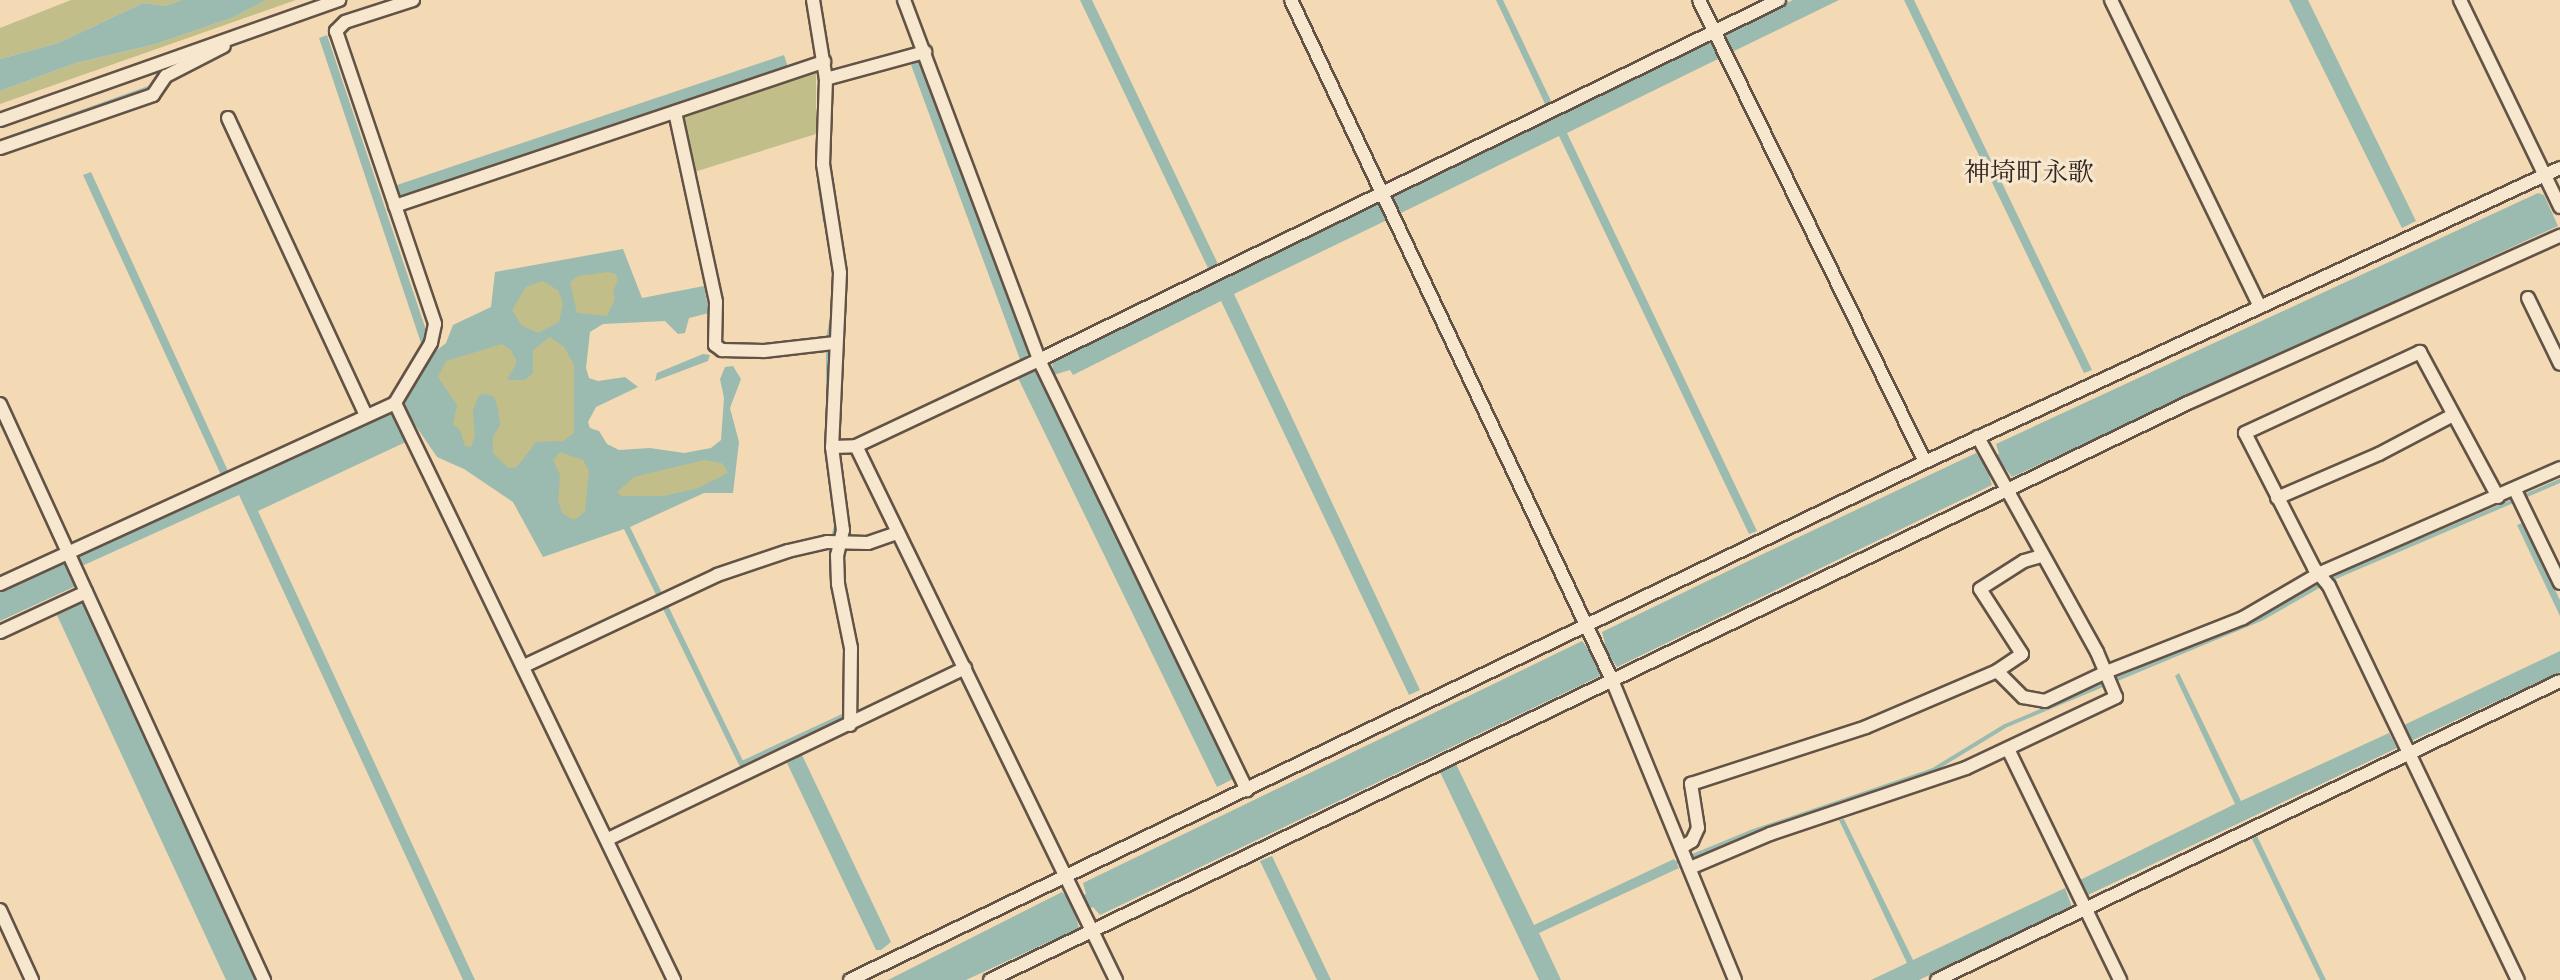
<!DOCTYPE html>
<html>
<head>
<meta charset="utf-8">
<style>
  body { margin:0 }
  #map { position:relative; width:2560px; height:980px; overflow:hidden; background:#f3dab4; font-family:"EB Garamond","Noto Serif JP",serif }
  div>[style] { position:absolute }
  .green>* { inset:0; background:#c1be89 }
  .water>* { inset:0; background:#9bbab0 }
  .stream>* { height:4px; margin:-2px; padding:0 2px; transform-origin:2px; border-radius:2px; background:#9bbab0 }
  .roads { filter:drop-shadow(2px 0 #625346) drop-shadow(-2px 0 #625346) drop-shadow(0 2px #625346) drop-shadow(0 -2px #625346) }
  .minor>* { height:12px; margin:-6px; padding:0 6px; transform-origin:6px; border-radius:6px; background:#f7e7ce }
  span { translate:-50% -50%; white-space:nowrap; text-align:center; line-height:1.15; -webkit-text-stroke:6px #f7e7ce; paint-order:stroke }
  .quarter-label { font-size:26px; color:#322621 }
</style>
</head>
<body>
<div id="map">
  <div class="green">
    <i style="clip-path:polygon(71px 0,182px 0,164px 6px,143px 3px,58px 43px,0 59px,0 28px)"></i>
    <i style="clip-path:polygon(266px 0,296px 0,0 104px,0 91px,76px 63px,156px 44px,234px 17px)"></i>
    <i style="clip-path:polygon(816px 70px,816px 134px,691px 173px,681px 117px)"></i>
    <i style="clip-path:polygon(615px 261px,641px 314px,578px 325px,582px 438px,607px 469px,731px 448px,729px 483px,551px 543px,531px 494px,448px 449px,420px 400px,439px 357px,502px 319px,502px 277px)"></i>
  </div>
  <div class="water">
    <i style="clip-path:polygon(182px 0,266px 0,234px 17px,156px 44px,76px 63px,0 91px,0 59px,58px 43px,143px 3px,164px 6px)"></i>
    <i style="clip-path:polygon(1080px 0,1092px 0,1218px 264px,1213px 267px,1208px 268px)"></i>
    <i style="clip-path:polygon(1496px 0,1503px 0,1552px 103px,1546px 106px)"></i>
    <i style="clip-path:polygon(1793px 0,1839px 0,1732px 52px,1723px 33px)"></i>
    <i style="clip-path:polygon(1904px 0,1914px 0,2092px 370px,2084px 373px)"></i>
    <i style="clip-path:polygon(2289px 0,2308px 0,2416px 221px,2402px 228px)"></i>
    <i style="clip-path:polygon(327px 35px,428px 336px,421px 343px,319px 38px)"></i>
    <i style="clip-path:polygon(1711px 40px,1720px 58px,1567px 133px,1757px 531px,1749px 534px,1559px 136px,1401px 213px,1394px 198px,1395px 194px)"></i>
    <i style="clip-path:polygon(784px 55px,788px 67px,398px 198px,394px 186px)"></i>
    <i style="clip-path:polygon(921px 59px,1029px 352px,1024px 361px,1029px 372px,1035px 370px,1038px 375px,1053px 369px,1052px 363px,1375px 203px,1379px 205px,1387px 220px,1234px 294px,1420px 690px,1409px 695px,1221px 301px,1073px 375px,1070px 370px,1040px 379px,1233px 779px,1217px 787px,1018px 378px,1025px 373px,911px 65px)"></i>
    <i style="clip-path:polygon(91px 172px,228px 471px,221px 475px,83px 175px)"></i>
    <i style="clip-path:polygon(2538px 193px,2544px 195px,2558px 226px,2012px 477px,2005px 468px,1989px 475px,1992px 485px,1617px 667px,1611px 658px,1597px 665px,1600px 676px,1100px 915px,1093px 907px,1076px 916px,1079px 928px,966px 980px,888px 980px,1062px 892px,1071px 901px,1086px 894px,1083px 883px,1582px 641px,1590px 651px,1605px 643px,1602px 632px,1763px 554px,1976px 453px,1983px 462px,1999px 454px,1996px 444px)"></i>
    <i style="clip-path:polygon(evenodd,623px 249px,642px 298px,704px 286px,709px 313px,689px 318px,685px 333px,678px 334px,665px 321px,603px 324px,590px 332px,586px 368px,589px 378px,598px 381px,625px 377px,638px 387px,596px 407px,588px 422px,590px 428px,599px 431px,607px 444px,619px 450px,650px 448px,684px 453px,711px 448px,721px 440px,724px 398px,720px 379px,725px 367px,733px 366px,741px 379px,730px 408px,739px 442px,733px 493px,704px 493px,630px 527px,745px 765px,740px 767px,624px 529px,543px 557px,513px 502px,464px 469px,437px 457px,405px 410px,404px 401px,431px 355px,446px 343px,453px 325px,491px 307px,495px 272px,623px 249px,607px 272px,616px 274px,618px 280px,613px 291px,615px 299px,607px 316px,577px 313px,570px 282px,578px 276px,607px 272px,623px 249px,542px 281px,558px 290px,563px 303px,559px 322px,538px 333px,521px 325px,512px 310px,526px 287px,542px 281px,623px 249px,550px 337px,564px 347px,574px 365px,574px 433px,563px 441px,536px 442px,517px 467px,508px 468px,493px 453px,493px 437px,500px 425px,498px 409px,494px 397px,485px 394px,479px 395px,473px 410px,475px 436px,471px 447px,465px 446px,460px 430px,453px 424px,457px 405px,438px 377px,446px 361px,502px 344px,511px 350px,517px 362px,507px 380px,525px 380px,533px 373px,533px 350px,550px 337px,623px 249px,560px 452px,583px 460px,589px 471px,585px 512px,574px 520px,563px 514px,558px 502px,560px 475px,553px 460px,560px 452px,623px 249px,704px 460px,722px 463px,728px 473px,698px 488px,664px 496px,621px 496px,617px 492px,634px 477px,704px 460px)"></i>
    <i style="clip-path:polygon(703px 354px,710px 355px,708px 361px,655px 381px,657px 373px)"></i>
    <i style="clip-path:polygon(393px 411px,408px 441px,258px 511px,475px 980px,463px 980px,239px 495px,84px 565px,80px 562px,68px 568px,76px 586px,0 621px,0 591px)"></i>
    <i style="clip-path:polygon(2522px 523px,2560px 600px,2560px 616px,2517px 525px)"></i>
    <i style="clip-path:polygon(83px 600px,258px 980px,226px 980px,56px 613px)"></i>
    <i style="clip-path:polygon(2560px 651px,2560px 672px,2411px 741px,2404px 725px)"></i>
    <i style="clip-path:polygon(2179px 673px,2241px 801px,2389px 733px,2397px 748px,2088px 895px,2080px 880px,2235px 804px,2175px 676px)"></i>
    <i style="clip-path:polygon(802px 755px,891px 942px,881px 950px,876px 950px,787px 763px)"></i>
    <i style="clip-path:polygon(1456px 764px,1534px 925px,1674px 859px,1679px 868px,1539px 933px,1561px 980px,1539px 980px,1440px 772px)"></i>
    <i style="clip-path:polygon(1844px 819px,1913px 960px,2065px 888px,2072px 907px,1919px 980px,1871px 980px,1907px 963px,1839px 820px)"></i>
    <i style="clip-path:polygon(2257px 836px,2326px 980px,2320px 980px,2252px 839px)"></i>
    <i style="clip-path:polygon(1272px 856px,1331px 980px,1317px 980px,1260px 861px)"></i>
  </div>
  <div class="stream">
    <i style="left:0;top:141px;width:158px;rotate:-19.6deg"></i>
    <i style="left:149px;top:88px;width:9px;rotate:-41deg"></i>
    <i style="left:819px;top:181px;width:41px;rotate:81.7deg"></i>
    <i style="left:827px;top:231px;width:14px;rotate:78deg"></i>
    <i style="left:828px;top:339px;width:25px;rotate:-79deg"></i>
    <i style="left:828px;top:350px;width:47px;rotate:90deg"></i>
    <i style="left:834px;top:533px;width:9px;rotate:-72deg"></i>
    <i style="left:856px;top:646px;width:29px;rotate:88deg"></i>
    <i style="left:744px;top:762px;width:108px;rotate:-25.1deg"></i>
    <i style="left:1673px;top:864px;width:84px;rotate:-22.3deg"></i>
    <i style="left:1751px;top:832px;width:192px;rotate:-18.8deg"></i>
    <i style="left:1933px;top:770px;width:84px;rotate:-31.4deg"></i>
    <i style="left:2005px;top:726px;width:277px;rotate:-22.7deg"></i>
    <i style="left:2261px;top:619px;width:81px;rotate:-29.7deg"></i>
    <i style="left:2331px;top:579px;width:249px;rotate:-23.2deg"></i>
  </div>
  <div class="roads">
    <div class="minor">
      <i style="left:413px;top:0;width:71px;rotate:162.1deg"></i>
      <i style="left:345px;top:22px;width:13px;rotate:135deg"></i>
      <i style="left:336px;top:31px;width:309px;rotate:71.3deg"></i>
      <i style="left:435px;top:324px;width:19px;rotate:102deg"></i>
      <i style="left:431px;top:343px;width:70px;rotate:121deg"></i>
      <i style="left:395px;top:403px;width:641px;rotate:64.19deg"></i>
      <i style="left:813px;top:0;width:80px;rotate:80.7deg"></i>
      <i style="left:826px;top:79px;width:85px;rotate:92deg"></i>
      <i style="left:823px;top:164px;width:110px;rotate:81.1deg"></i>
      <i style="left:840px;top:273px;width:174px;rotate:92.6deg"></i>
      <i style="left:832px;top:447px;width:84px;rotate:82.5deg"></i>
      <i style="left:843px;top:530px;width:26px;rotate:103deg"></i>
      <i style="left:837px;top:555px;width:29px;rotate:88deg"></i>
      <i style="left:838px;top:584px;width:65px;rotate:78.5deg"></i>
      <i style="left:851px;top:648px;width:77px;rotate:90.7deg"></i>
      <i style="left:904px;top:0;width:384px;rotate:69.4deg"></i>
      <i style="left:1039px;top:360px;width:478px;rotate:64.2deg"></i>
      <i style="left:1291px;top:0;width:752px;rotate:64.73deg"></i>
      <i style="left:1612px;top:680px;width:324px;rotate:67.7deg"></i>
      <i style="left:1699px;top:0;width:514px;rotate:63.93deg"></i>
      <i style="left:2111px;top:0;width:341px;rotate:64.1deg"></i>
      <i style="left:2460px;top:0;width:230px;rotate:64.2deg"></i>
      <i style="left:826px;top:79px;width:103px;rotate:-15.3deg"></i>
      <i style="left:675px;top:112px;width:194px;rotate:77.8deg"></i>
      <i style="left:716px;top:302px;width:43px;rotate:91.3deg"></i>
      <i style="left:715px;top:345px;width:9px;rotate:36deg"></i>
      <i style="left:722px;top:350px;width:42px;rotate:1.4deg"></i>
      <i style="left:764px;top:351px;width:70px;rotate:-6.5deg"></i>
      <i style="left:228px;top:118px;width:327px;rotate:65.1deg"></i>
      <i style="left:0;top:120px;width:360px;rotate:-19.5deg"></i>
      <i style="left:0;top:148px;width:162px;rotate:-19.1deg"></i>
      <i style="left:153px;top:95px;width:23px;rotate:-56deg"></i>
      <i style="left:166px;top:76px;width:65px;rotate:-27.3deg"></i>
      <i style="left:395px;top:206px;width:453px;rotate:-18.6deg"></i>
      <i style="left:2528px;top:298px;width:73px;rotate:64.1deg"></i>
      <i style="left:0;top:404px;width:634px;rotate:65.38deg"></i>
      <i style="left:856px;top:446px;width:594px;rotate:64.04deg"></i>
      <i style="left:832px;top:447px;width:24px;rotate:-2deg"></i>
      <i style="left:856px;top:446px;width:202px;rotate:-25.2deg"></i>
      <i style="left:1039px;top:360px;width:823px;rotate:-25.94deg"></i>
      <i style="left:2515px;top:490px;width:103px;rotate:64.2deg"></i>
      <i style="left:2498px;top:497px;width:165px;rotate:-118.3deg"></i>
      <i style="left:2420px;top:352px;width:193px;rotate:155.2deg"></i>
      <i style="left:2245px;top:433px;width:152px;rotate:62.9deg"></i>
      <i style="left:2314px;top:568px;width:23px;rotate:50deg"></i>
      <i style="left:2329px;top:586px;width:437px;rotate:64.4deg"></i>
      <i style="left:2277px;top:498px;width:111px;rotate:-23.3deg"></i>
      <i style="left:2379px;top:454px;width:84px;rotate:-27.8deg"></i>
      <i style="left:0;top:584px;width:434px;rotate:-24.6deg"></i>
      <i style="left:0;top:632px;width:95px;rotate:-24.9deg"></i>
      <i style="left:524px;top:666px;width:213px;rotate:-25.2deg"></i>
      <i style="left:717px;top:575px;width:75px;rotate:-18.7deg"></i>
      <i style="left:788px;top:551px;width:40px;rotate:-13deg"></i>
      <i style="left:827px;top:542px;width:41px;rotate:1.4deg"></i>
      <i style="left:868px;top:543px;width:31px;rotate:-19deg"></i>
      <i style="left:1997px;top:671px;width:37px;rotate:45deg"></i>
      <i style="left:2023px;top:697px;width:22px;rotate:10deg"></i>
      <i style="left:2045px;top:701px;width:68px;rotate:-25.4deg"></i>
      <i style="left:2106px;top:672px;width:147px;rotate:-21.5deg"></i>
      <i style="left:2243px;top:618px;width:89px;rotate:-30.3deg"></i>
      <i style="left:2320px;top:573px;width:262px;rotate:-23.6deg"></i>
      <i style="left:2008px;top:749px;width:257px;rotate:64.1deg"></i>
      <i style="left:608px;top:839px;width:396px;rotate:-25.6deg"></i>
      <i style="left:1682px;top:847px;width:12px;rotate:-31deg"></i>
      <i style="left:1692px;top:841px;width:14px;rotate:-65deg"></i>
      <i style="left:1698px;top:828px;width:45px;rotate:-99deg"></i>
      <i style="left:1691px;top:784px;width:184px;rotate:-18deg"></i>
      <i style="left:1866px;top:727px;width:142px;rotate:-23.1deg"></i>
      <i style="left:1997px;top:671px;width:30px;rotate:-34deg"></i>
      <i style="left:2022px;top:654px;width:77px;rotate:-122.9deg"></i>
      <i style="left:1980px;top:589px;width:52px;rotate:-32.5deg"></i>
      <i style="left:2024px;top:561px;width:18px;rotate:-16deg"></i>
      <i style="left:1690px;top:868px;width:87px;rotate:-23deg"></i>
      <i style="left:1770px;top:834px;width:207px;rotate:-18.6deg"></i>
      <i style="left:1966px;top:768px;width:166px;rotate:-25.3deg"></i>
      <i style="left:2116px;top:697px;width:49px;rotate:-112.9deg"></i>
      <i style="left:2097px;top:652px;width:246px;rotate:-119deg"></i>
      <i style="left:0;top:910px;width:77px;rotate:65.4deg"></i>
      <i style="left:850px;top:980px;width:1193px;rotate:-25.73deg"></i>
      <i style="left:1925px;top:462px;width:700px;rotate:-24.84deg"></i>
      <i style="left:990px;top:980px;width:1332px;rotate:-25.72deg"></i>
      <i style="left:2190px;top:402px;width:406px;rotate:-24.2deg"></i>
      <i style="left:1937px;top:980px;width:691px;rotate:-25.64deg"></i>
    </div>
  </div>
  <div class="quarter-label">
    <span style="left:2029px;top:173px">神埼町永歌</span>
  </div>
</div>
</body>
</html>
